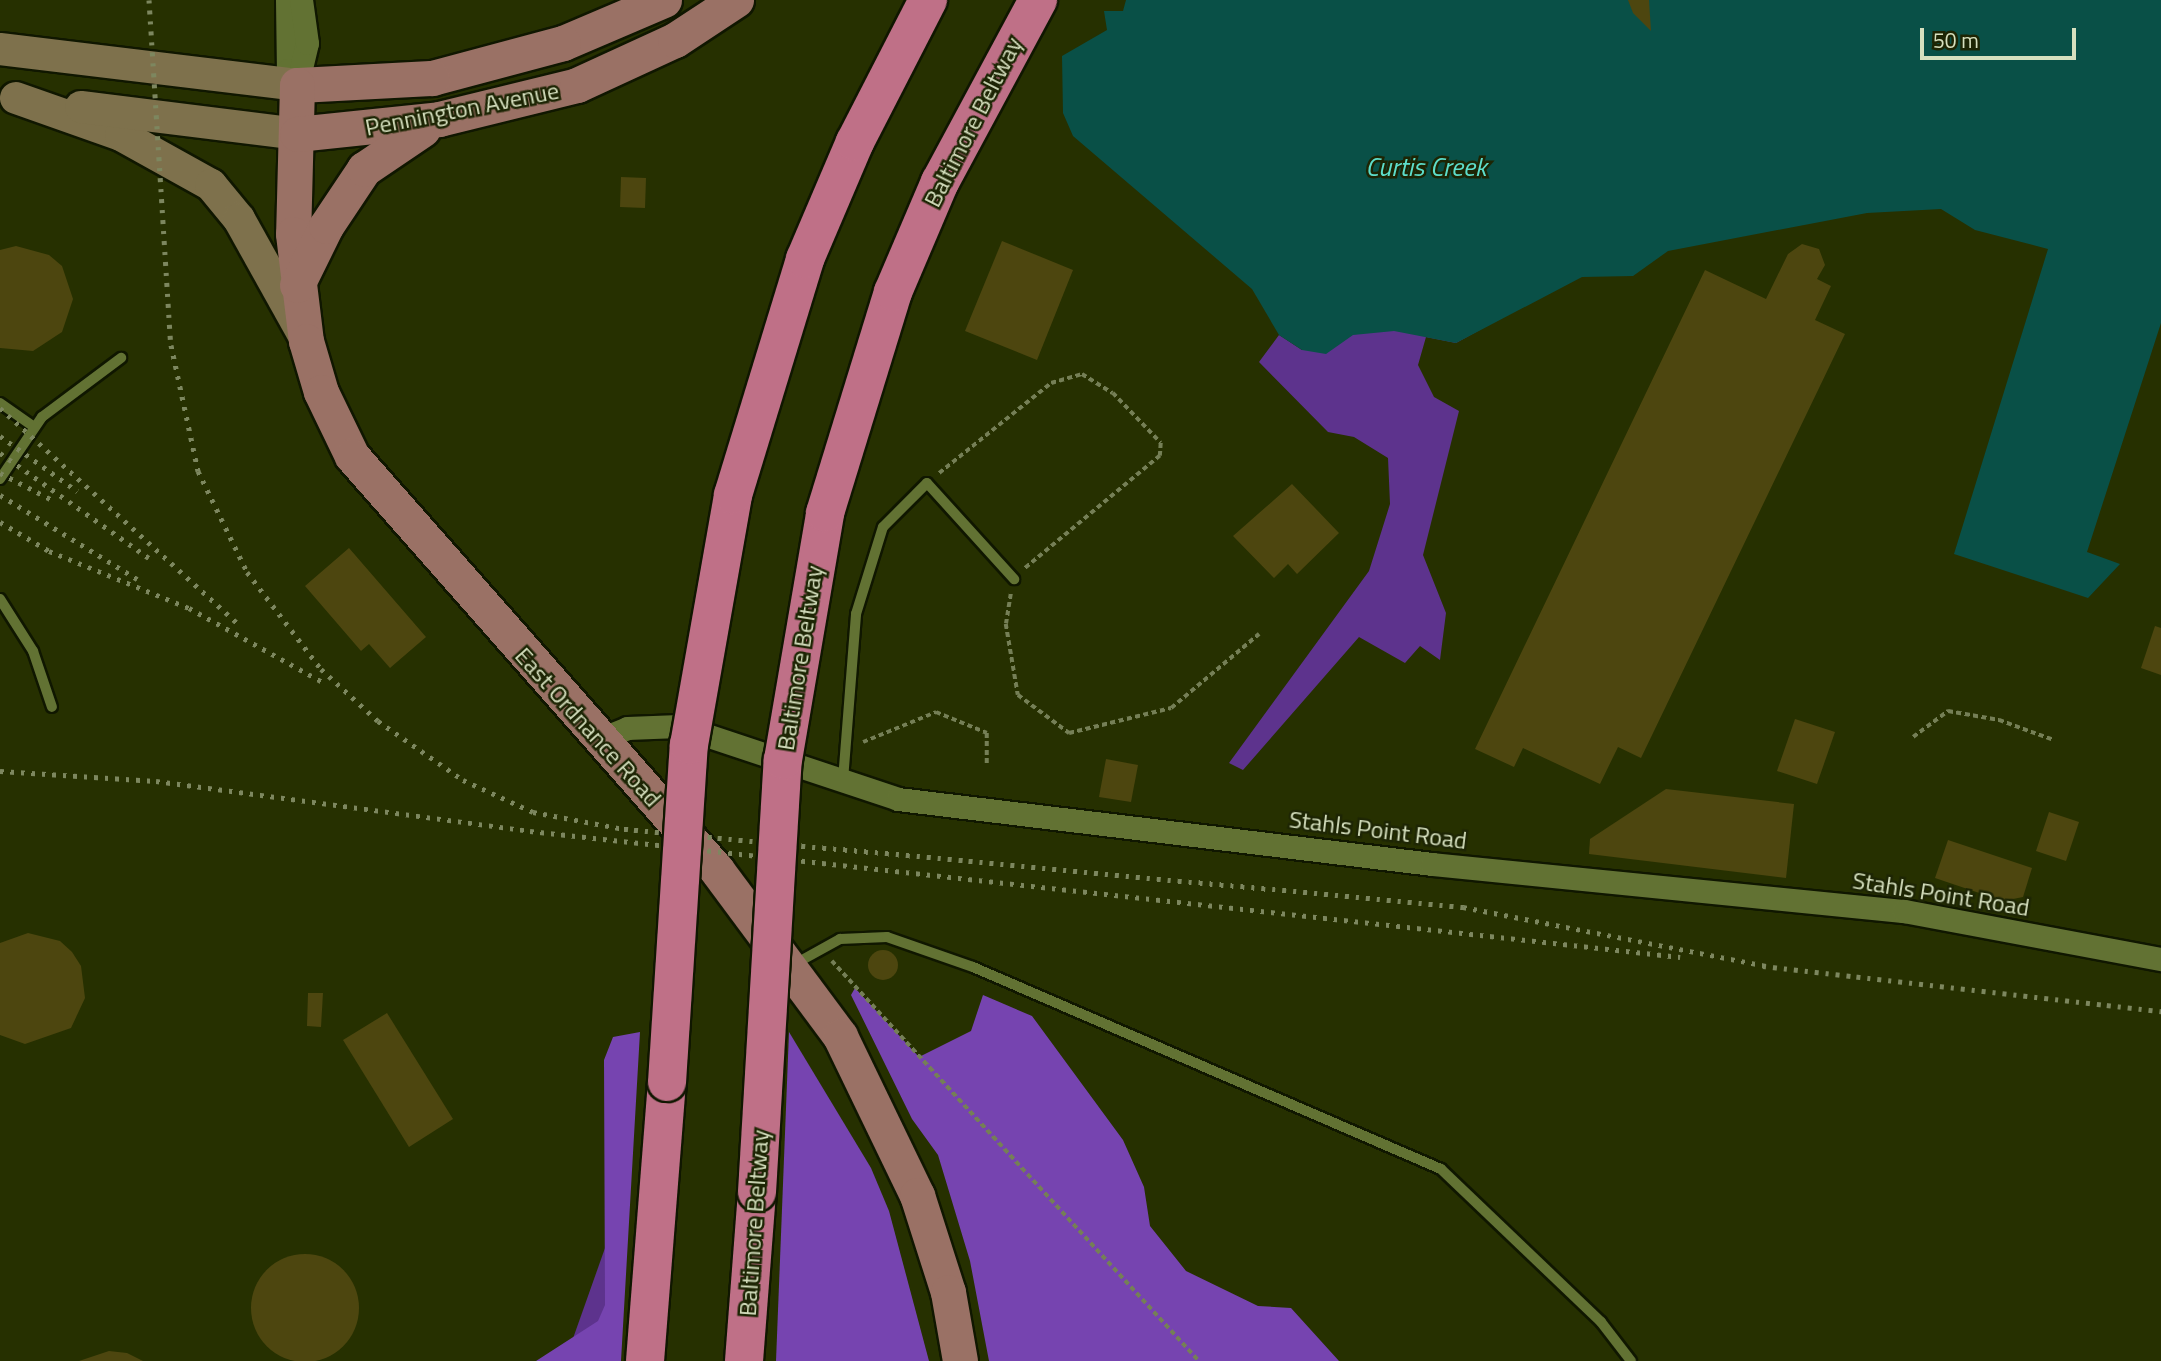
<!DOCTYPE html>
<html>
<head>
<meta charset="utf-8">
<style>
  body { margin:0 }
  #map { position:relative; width:2161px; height:1361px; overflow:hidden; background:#263000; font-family:"Titillium Web",sans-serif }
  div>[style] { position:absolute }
  .green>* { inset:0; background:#5d338d }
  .forest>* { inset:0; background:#7644b0 }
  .water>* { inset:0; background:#095047 }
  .building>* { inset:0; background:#4d460f }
  .round { border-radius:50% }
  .path>* { height:3.5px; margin-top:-1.75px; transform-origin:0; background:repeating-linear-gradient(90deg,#757f56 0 5px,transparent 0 8.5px) }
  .roads { filter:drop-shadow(2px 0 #101700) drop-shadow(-2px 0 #101700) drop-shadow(0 2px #101700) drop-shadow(0 -2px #101700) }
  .lane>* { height:10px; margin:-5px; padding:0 5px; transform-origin:5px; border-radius:5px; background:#627233 }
  .street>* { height:23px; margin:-11.5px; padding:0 11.5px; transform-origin:11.5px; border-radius:11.5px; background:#627233 }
  .secondary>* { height:32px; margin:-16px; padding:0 16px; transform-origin:16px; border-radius:16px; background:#7e714c }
  .primary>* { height:35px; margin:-17.5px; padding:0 17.5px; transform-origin:17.5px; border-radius:17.5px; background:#9a7165 }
  .highway>* { height:38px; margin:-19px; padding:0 19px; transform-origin:19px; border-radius:19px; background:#bf7087 }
  .rail>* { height:5px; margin-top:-2.5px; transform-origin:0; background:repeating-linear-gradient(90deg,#7d875f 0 3.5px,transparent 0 10.5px) }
  .bridges { filter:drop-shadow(2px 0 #101700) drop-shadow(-2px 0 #101700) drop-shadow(0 2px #101700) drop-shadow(0 -2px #101700) }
  .highway-bridge>* { height:38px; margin:-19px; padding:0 19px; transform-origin:19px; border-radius:19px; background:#bf7087 }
  span { translate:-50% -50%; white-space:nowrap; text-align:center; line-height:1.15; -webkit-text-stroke:5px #1d2504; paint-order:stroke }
  .street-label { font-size:24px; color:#d6e0bf }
  .water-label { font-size:26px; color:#5ddecb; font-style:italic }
  .scale { position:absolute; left:1920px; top:28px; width:156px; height:32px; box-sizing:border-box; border:4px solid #d6e0bf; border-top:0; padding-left:9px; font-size:21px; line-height:24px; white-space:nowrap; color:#d6e0bf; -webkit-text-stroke:5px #1d2504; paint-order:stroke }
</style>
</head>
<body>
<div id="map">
  <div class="green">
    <i style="clip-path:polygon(1330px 271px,1505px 316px,1456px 343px,1426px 337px,1418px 365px,1434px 397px,1459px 411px,1423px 555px,1446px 613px,1440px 660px,1420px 646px,1405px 663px,1359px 637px,1243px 770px,1229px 763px,1369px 571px,1390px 504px,1388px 458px,1354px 437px,1328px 432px,1259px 362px,1279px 335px,1302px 350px)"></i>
    <i style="clip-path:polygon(616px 1217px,617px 1313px,565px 1361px)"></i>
  </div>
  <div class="forest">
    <i style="clip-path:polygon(855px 988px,919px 1057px,971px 1031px,983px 995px,1032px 1016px,1123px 1140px,1144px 1187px,1150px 1226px,1186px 1271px,1258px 1306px,1291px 1308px,1339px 1361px,989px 1361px,970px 1261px,938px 1155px,912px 1119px,851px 995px)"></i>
    <i style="clip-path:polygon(640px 1032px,621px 1361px,536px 1361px,598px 1321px,605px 1305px,604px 1060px,613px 1037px)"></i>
    <i style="clip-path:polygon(789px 1032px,871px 1168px,889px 1211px,929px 1361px,776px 1361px)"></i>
  </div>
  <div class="water">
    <i style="clip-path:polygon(1126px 0,2161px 0,2161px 323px,2087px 552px,2120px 564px,2088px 598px,1954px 554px,2048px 249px,1975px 230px,1941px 209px,1867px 213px,1668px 251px,1633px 276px,1582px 277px,1456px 343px,1394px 331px,1353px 335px,1326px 354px,1302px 350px,1279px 335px,1252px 289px,1073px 136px,1063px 113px,1062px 56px,1107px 30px,1104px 11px,1123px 11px)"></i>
  </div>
  <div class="building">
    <i style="clip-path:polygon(1628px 0,1649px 0,1651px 31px,1633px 13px)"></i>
    <i style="clip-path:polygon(621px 177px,646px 178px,645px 208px,620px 207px)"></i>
    <i style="clip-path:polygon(1002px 241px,1073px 270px,1037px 360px,965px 331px)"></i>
    <i style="clip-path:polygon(1802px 244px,1819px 249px,1825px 265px,1817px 279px,1831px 286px,1815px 320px,1845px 334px,1641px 758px,1618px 747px,1600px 784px,1523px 748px,1514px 767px,1475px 749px,1705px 270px,1766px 299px,1788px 254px)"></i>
    <i style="clip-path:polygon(16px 246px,49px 255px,62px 266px,73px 299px,62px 332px,33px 351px,0 348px,0 250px)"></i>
    <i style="clip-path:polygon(1292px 484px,1339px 533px,1297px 574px,1288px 564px,1274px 578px,1233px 536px)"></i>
    <i style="clip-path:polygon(349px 548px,426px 637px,390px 668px,369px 644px,361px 651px,305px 586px)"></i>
    <i style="clip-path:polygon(2155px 626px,2161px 628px,2161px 675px,2141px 668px)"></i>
    <i style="clip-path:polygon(1795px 719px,1835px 732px,1817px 784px,1777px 771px)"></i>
    <i style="clip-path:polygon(1106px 759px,1138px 765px,1131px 802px,1099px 797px)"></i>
    <i style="clip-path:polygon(1666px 789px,1794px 804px,1786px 878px,1589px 854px,1590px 839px)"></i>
    <i style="clip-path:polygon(2049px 812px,2079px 822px,2066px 861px,2036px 851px)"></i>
    <i style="clip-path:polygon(1948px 840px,2032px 868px,2023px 897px,2003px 901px,1935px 878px)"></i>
    <i style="clip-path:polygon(28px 933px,60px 941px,72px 952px,81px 966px,85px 998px,71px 1028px,25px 1044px,0 1035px,0 943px)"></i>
    <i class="round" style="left:868px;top:950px;width:30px;height:30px"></i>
    <i style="clip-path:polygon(308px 993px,323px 993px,321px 1027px,307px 1026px)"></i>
    <i style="clip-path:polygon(387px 1013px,453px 1119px,409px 1147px,343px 1040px)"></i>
    <i class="round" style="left:251px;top:1254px;width:108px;height:108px"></i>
    <i style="clip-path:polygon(109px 1351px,127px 1353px,143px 1361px,79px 1361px)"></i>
  </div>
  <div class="path">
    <i style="left:939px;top:473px;width:144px;rotate:-38.8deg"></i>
    <i style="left:1051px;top:383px;width:32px;rotate:-16deg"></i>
    <i style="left:1082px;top:374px;width:36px;rotate:32deg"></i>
    <i style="left:1113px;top:393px;width:69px;rotate:46.2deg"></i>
    <i style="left:1161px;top:443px;width:13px;rotate:94deg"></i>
    <i style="left:1160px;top:456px;width:178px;rotate:140.2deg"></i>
    <i style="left:1011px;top:594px;width:30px;rotate:99deg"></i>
    <i style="left:1006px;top:624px;width:72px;rotate:80.4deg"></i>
    <i style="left:1018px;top:695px;width:64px;rotate:36.7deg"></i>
    <i style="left:1069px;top:733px;width:105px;rotate:-13.8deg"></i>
    <i style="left:1171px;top:708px;width:115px;rotate:-40.1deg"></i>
    <i style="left:1913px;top:737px;width:44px;rotate:-36.6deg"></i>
    <i style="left:1948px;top:711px;width:52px;rotate:10deg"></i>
    <i style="left:1999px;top:720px;width:59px;rotate:20deg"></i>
    <i style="left:863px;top:742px;width:79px;rotate:-22.3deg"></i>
    <i style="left:936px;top:712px;width:55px;rotate:22.4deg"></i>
    <i style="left:987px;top:733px;width:34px;rotate:90deg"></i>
    <i style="left:832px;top:961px;width:543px;rotate:47.46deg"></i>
  </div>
  <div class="roads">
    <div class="lane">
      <i style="left:0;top:403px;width:42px;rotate:35.2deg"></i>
      <i style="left:0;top:479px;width:75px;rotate:-55.9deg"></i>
      <i style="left:42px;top:417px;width:99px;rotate:-36.8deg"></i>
      <i style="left:0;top:599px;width:62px;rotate:57.6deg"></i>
      <i style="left:33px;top:651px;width:59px;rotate:71.3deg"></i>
      <i style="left:843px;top:780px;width:167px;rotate:-85.5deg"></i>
      <i style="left:856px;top:614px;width:91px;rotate:-72.8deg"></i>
      <i style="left:883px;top:527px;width:62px;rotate:-45deg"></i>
      <i style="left:927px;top:483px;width:130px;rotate:47.8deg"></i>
      <i style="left:793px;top:965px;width:54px;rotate:-29deg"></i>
      <i style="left:840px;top:939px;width:47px;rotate:-2.4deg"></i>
      <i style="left:887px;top:937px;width:91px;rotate:19.2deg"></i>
      <i style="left:973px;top:967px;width:510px;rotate:23.35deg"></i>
      <i style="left:1441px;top:1169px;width:221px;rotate:43.7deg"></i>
      <i style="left:1601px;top:1322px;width:49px;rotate:52.4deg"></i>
    </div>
    <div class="street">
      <i style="left:287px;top:0;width:70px;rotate:89.2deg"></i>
      <i style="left:288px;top:70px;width:12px;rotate:42deg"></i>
      <i style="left:297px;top:85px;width:43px;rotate:-76.6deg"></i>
      <i style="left:307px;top:43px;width:43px;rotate:-97.9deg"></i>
      <i style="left:598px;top:740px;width:31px;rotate:-22deg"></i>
      <i style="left:627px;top:728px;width:52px;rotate:-2.2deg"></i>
      <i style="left:679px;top:726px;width:231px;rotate:18.4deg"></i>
      <i style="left:898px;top:799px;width:538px;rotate:6.94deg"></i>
      <i style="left:1432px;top:864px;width:474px;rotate:5.7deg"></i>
      <i style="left:1904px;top:911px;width:261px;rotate:10.6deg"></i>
    </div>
    <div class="secondary">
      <i style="left:0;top:49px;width:299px;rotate:6.9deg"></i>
      <i style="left:16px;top:98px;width:111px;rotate:19.4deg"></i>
      <i style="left:121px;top:135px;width:103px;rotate:29.1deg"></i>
      <i style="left:211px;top:185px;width:44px;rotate:50.5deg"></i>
      <i style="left:239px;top:219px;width:132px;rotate:60.9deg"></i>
      <i style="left:81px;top:107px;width:218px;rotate:7.1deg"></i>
    </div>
    <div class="primary">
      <i style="left:664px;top:0;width:110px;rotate:156.9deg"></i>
      <i style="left:563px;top:43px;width:136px;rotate:165deg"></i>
      <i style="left:432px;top:78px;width:135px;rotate:177deg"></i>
      <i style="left:297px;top:85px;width:149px;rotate:91.5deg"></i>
      <i style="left:293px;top:234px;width:108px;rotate:83.1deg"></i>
      <i style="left:306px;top:341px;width:53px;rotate:73.6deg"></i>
      <i style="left:321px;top:392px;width:71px;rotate:64.2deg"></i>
      <i style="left:352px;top:456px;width:551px;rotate:48.61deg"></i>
      <i style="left:716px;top:869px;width:208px;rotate:53.4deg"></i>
      <i style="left:840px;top:1036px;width:177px;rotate:64.2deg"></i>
      <i style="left:917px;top:1195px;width:102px;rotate:72.3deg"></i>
      <i style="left:948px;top:1292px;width:70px;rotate:80.1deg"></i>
      <i style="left:297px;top:134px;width:143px;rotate:-6deg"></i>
      <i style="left:439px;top:119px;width:142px;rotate:-13.8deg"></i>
      <i style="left:577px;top:85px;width:108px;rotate:-24.7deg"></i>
      <i style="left:675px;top:40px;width:73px;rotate:-33.3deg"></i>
      <i style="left:297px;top:285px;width:66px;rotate:-63.8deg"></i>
      <i style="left:326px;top:226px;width:69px;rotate:-56.3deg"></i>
      <i style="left:364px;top:169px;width:71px;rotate:-34.1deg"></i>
    </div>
    <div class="highway">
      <i style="left:645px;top:1361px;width:280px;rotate:-85.5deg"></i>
      <i style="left:744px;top:1361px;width:169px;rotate:-85.6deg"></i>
    </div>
  </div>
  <div class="rail">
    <i style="left:149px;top:0;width:346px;rotate:86.4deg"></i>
    <i style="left:171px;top:345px;width:129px;rotate:77.9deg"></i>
    <i style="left:198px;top:471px;width:112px;rotate:64.1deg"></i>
    <i style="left:247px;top:572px;width:122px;rotate:52.7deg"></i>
    <i style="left:321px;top:669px;width:77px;rotate:42.4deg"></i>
    <i style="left:378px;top:721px;width:103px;rotate:34.8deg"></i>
    <i style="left:463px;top:780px;width:77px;rotate:24.6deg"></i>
    <i style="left:533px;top:812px;width:93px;rotate:10.6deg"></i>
    <i style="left:624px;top:829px;width:843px;rotate:5.31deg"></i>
    <i style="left:1463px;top:907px;width:314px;rotate:11deg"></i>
    <i style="left:0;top:408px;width:324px;rotate:42.2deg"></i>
    <i style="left:0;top:436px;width:95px;rotate:35.5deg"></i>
    <i style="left:0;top:453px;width:182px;rotate:35.2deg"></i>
    <i style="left:0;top:473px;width:61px;rotate:27.4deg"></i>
    <i style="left:0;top:495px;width:161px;rotate:31.5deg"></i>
    <i style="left:0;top:522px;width:57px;rotate:30.6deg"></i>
    <i style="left:49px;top:551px;width:151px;rotate:22.2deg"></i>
    <i style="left:189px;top:608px;width:157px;rotate:29deg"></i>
    <i style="left:0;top:771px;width:156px;rotate:3.7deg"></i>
    <i style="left:156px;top:781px;width:377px;rotate:7.6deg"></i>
    <i style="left:530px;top:831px;width:1157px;rotate:6.25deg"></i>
    <i style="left:1763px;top:966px;width:401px;rotate:6.5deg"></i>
  </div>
  <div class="bridges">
    <div class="highway-bridge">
      <i style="left:667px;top:1082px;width:338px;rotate:-86.3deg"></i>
      <i style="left:689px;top:745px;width:254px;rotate:-80deg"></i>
      <i style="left:733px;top:495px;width:247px;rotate:-73deg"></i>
      <i style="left:805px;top:259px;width:127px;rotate:-66.9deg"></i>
      <i style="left:855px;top:142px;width:160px;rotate:-62.8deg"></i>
      <i style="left:757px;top:1192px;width:433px;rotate:-86.6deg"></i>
      <i style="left:783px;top:760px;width:251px;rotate:-80.3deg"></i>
      <i style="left:825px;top:513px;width:231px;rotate:-72.9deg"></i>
      <i style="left:893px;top:292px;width:120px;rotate:-66.9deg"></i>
      <i style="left:940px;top:182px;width:207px;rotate:-61.7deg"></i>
    </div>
  </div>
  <div class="street-label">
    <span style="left:462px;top:109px;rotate:-11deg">Pennington Avenue</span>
    <span style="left:973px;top:122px;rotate:-63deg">Baltimore Beltway</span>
    <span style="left:800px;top:658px;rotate:-81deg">Baltimore Beltway</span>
    <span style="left:588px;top:727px;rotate:48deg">East Ordnance Road</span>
    <span style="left:1378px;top:830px;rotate:7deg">Stahls Point Road</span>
    <span style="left:1941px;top:894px;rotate:9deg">Stahls Point Road</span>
    <span style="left:754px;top:1223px;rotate:-86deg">Baltimore Beltway</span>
  </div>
  <div class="water-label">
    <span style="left:1426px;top:167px">Curtis Creek</span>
  </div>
  <div class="scale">50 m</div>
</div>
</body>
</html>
